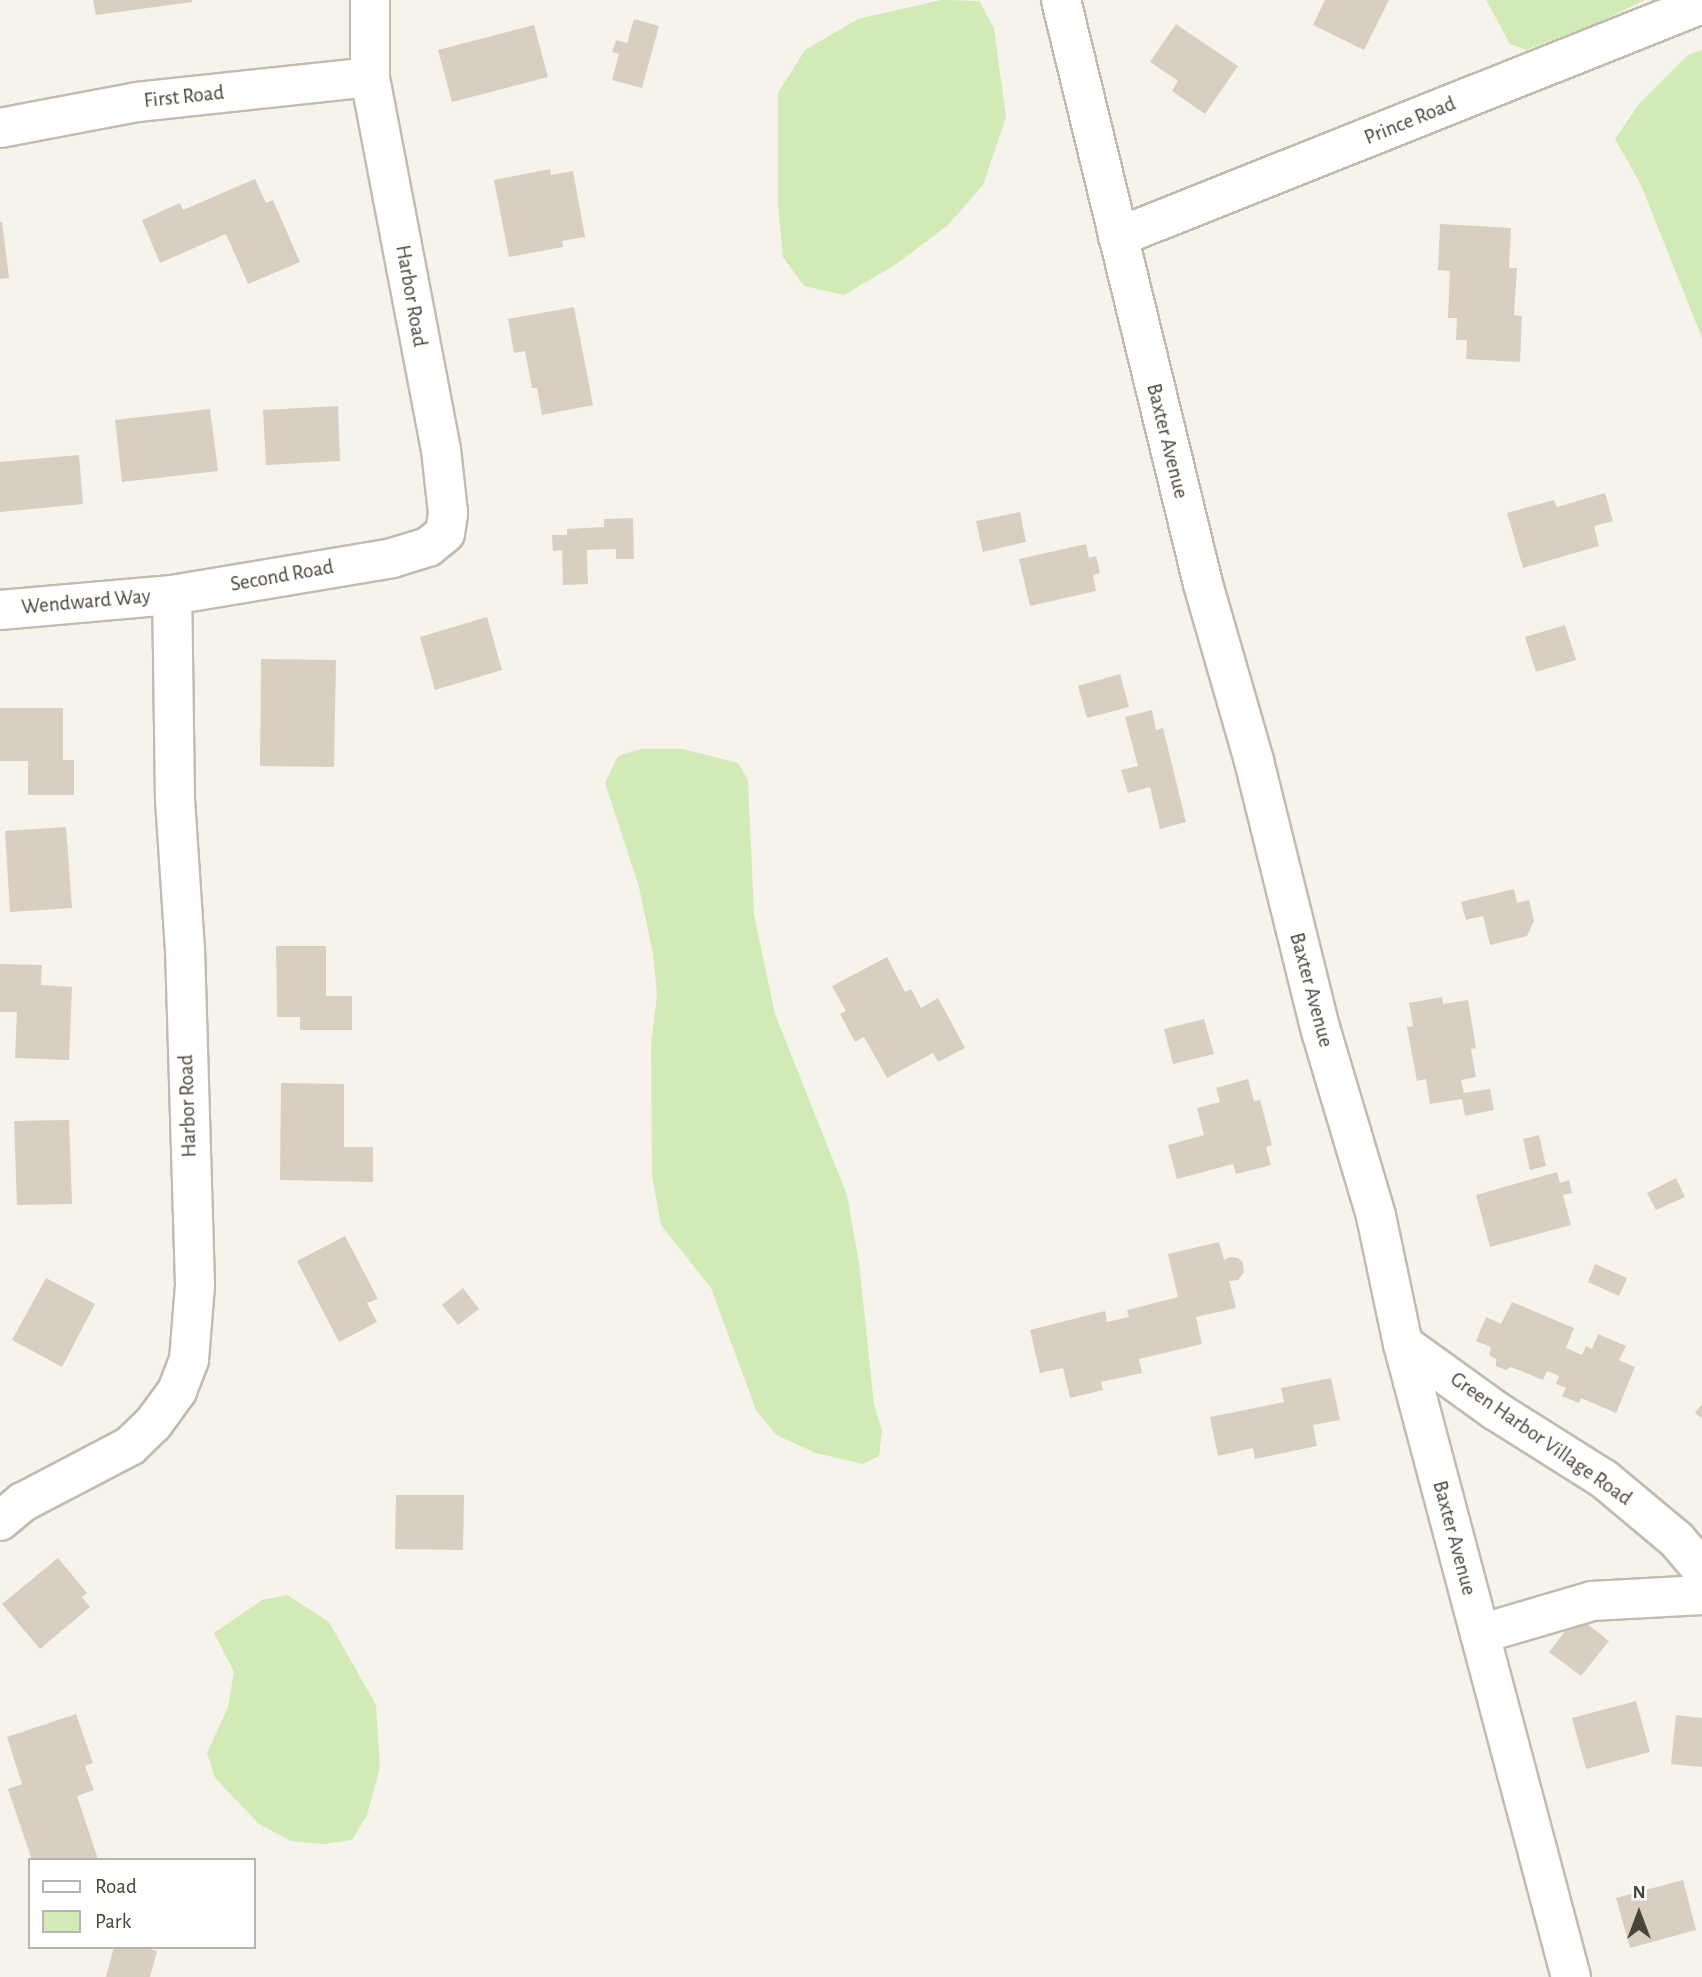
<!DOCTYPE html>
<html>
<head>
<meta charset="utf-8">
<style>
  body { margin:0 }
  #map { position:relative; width:1702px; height:1977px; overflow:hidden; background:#f6f3ec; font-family:"Alegreya Sans",sans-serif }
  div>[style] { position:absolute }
  .green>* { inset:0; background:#d2eab5 }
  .building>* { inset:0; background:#d8cfc1 }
  .roads { filter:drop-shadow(2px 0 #c2bbae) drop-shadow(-2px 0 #c2bbae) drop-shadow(0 2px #c2bbae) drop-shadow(0 -2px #c2bbae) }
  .minor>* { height:38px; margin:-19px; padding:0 19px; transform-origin:19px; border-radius:19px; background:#fff }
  span { translate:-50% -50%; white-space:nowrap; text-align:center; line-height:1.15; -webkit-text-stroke:7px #fff; paint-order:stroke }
  .street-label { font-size:21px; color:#4b4439 }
  .legend { position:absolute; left:28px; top:1858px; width:228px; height:91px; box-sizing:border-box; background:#fff; border:2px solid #b7b4b0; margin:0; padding:9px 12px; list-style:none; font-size:21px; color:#4b4439 }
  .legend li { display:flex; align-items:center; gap:14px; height:35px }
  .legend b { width:35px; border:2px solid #b7b4b0 }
  .north { position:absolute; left:1604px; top:1879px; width:70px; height:70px; -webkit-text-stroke:5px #fff; paint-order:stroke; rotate:0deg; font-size:19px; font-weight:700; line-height:28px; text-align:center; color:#4b4439 }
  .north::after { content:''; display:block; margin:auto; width:24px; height:32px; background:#4b4439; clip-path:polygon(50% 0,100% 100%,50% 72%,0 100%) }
</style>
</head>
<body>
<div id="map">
  <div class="green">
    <i style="clip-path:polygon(941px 0,979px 1px,994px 28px,1006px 117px,983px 185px,948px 225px,895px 265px,844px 295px,804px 286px,783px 257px,778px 205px,778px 93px,805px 50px,858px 19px)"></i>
    <i style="clip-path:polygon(1486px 0,1645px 0,1597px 23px,1526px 50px,1510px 44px)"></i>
    <i style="clip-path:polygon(1702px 50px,1702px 338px,1641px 185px,1615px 139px,1639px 104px,1688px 55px)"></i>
    <i style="clip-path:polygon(641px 749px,683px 749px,738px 763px,748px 780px,754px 915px,775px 1014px,847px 1195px,859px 1263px,874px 1404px,882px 1431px,879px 1456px,863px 1464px,816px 1453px,776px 1435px,756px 1410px,711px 1288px,661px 1225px,652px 1175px,651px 1045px,657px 995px,653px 954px,639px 887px,605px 783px,618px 756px)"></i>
    <i style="clip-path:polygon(287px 1595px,329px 1622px,376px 1705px,380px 1768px,367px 1815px,352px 1840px,324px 1844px,291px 1841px,259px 1824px,215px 1778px,207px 1753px,228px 1707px,234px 1672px,214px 1633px,262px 1600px)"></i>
  </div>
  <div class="building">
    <i style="clip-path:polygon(93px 0,192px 0,192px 2px,96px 15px)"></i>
    <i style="clip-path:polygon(1325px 0,1389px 0,1364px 50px,1313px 25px)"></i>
    <i style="clip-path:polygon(634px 19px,659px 26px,642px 88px,612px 80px,619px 54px,612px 52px,616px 40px,627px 43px)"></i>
    <i style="clip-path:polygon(1176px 24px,1238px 66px,1205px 114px,1172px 91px,1178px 81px,1150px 62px)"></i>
    <i style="clip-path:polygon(534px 25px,548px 77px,452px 102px,438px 50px)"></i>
    <i style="clip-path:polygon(550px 169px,551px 175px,573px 171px,585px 237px,562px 241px,563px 247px,509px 257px,494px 180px)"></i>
    <i style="clip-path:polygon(255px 179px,266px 203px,273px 200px,300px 262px,248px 284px,226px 234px,160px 263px,142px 220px,180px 203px,183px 210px)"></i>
    <i style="clip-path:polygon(0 222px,2px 222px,9px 278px,0 279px)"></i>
    <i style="clip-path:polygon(1440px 224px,1511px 228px,1509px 268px,1517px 268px,1514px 315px,1522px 316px,1520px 362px,1466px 359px,1467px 340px,1456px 340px,1457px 318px,1448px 318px,1450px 271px,1438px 270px)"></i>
    <i style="clip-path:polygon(574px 307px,593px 405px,542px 415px,537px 388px,532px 388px,525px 351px,514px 353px,508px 319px)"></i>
    <i style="clip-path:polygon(338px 406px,340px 461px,266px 465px,263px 410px)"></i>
    <i style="clip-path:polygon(210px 409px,218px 471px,122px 482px,115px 420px)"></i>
    <i style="clip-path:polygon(79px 455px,83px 504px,0 512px,0 462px)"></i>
    <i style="clip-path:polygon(1605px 493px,1613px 521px,1594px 526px,1599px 546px,1523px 568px,1507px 513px,1554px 500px,1557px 507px)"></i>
    <i style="clip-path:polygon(1020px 512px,1026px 542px,983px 552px,976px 521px)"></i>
    <i style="clip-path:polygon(633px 518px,634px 559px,616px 559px,616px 549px,587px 550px,588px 584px,563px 585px,562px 550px,553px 551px,552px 535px,567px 535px,567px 529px,604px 527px,604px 519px)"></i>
    <i style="clip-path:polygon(1086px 544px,1089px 558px,1096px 556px,1100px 573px,1093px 575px,1096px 591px,1030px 606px,1019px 559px)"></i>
    <i style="clip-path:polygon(487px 617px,502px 670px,435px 690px,420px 637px)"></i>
    <i style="clip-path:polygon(1565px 625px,1576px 660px,1536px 672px,1525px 637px)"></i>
    <i style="clip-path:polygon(261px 659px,336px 660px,334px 767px,260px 766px)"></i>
    <i style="clip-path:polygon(1120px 674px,1129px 707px,1087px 718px,1078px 686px)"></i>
    <i style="clip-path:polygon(0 708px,63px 708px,63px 760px,74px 760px,74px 795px,28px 795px,28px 761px,0 761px)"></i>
    <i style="clip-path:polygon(1152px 710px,1156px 730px,1163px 728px,1186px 822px,1160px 829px,1150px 787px,1128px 793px,1121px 770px,1138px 766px,1125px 717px)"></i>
    <i style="clip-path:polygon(66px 827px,72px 908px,10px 912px,5px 831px)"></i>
    <i style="clip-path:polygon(1514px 889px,1517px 903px,1529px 900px,1534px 921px,1527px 936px,1490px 945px,1483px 916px,1466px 920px,1461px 902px)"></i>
    <i style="clip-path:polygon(276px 946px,326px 946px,326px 996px,352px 996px,352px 1030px,300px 1030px,300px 1017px,277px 1017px)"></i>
    <i style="clip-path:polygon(887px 957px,905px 992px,911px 989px,921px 1008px,938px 998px,965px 1048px,938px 1062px,933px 1053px,887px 1078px,864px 1037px,855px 1042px,840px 1014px,846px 1011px,832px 986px)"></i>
    <i style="clip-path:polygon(0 964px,42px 965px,41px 985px,72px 987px,69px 1060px,15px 1058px,17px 1012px,0 1012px)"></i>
    <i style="clip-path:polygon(1442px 997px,1443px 1004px,1468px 1000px,1476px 1048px,1471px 1049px,1476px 1077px,1461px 1080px,1464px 1093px,1490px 1089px,1494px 1110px,1465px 1116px,1462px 1099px,1430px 1104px,1426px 1079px,1417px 1081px,1407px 1027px,1413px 1026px,1409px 1003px)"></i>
    <i style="clip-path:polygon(1204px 1019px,1214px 1054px,1173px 1064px,1164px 1029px)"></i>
    <i style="clip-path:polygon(1248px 1079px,1254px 1101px,1260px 1100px,1272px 1145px,1266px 1147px,1271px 1165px,1236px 1174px,1233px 1164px,1177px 1179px,1168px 1145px,1204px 1135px,1197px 1108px,1220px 1102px,1216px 1088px)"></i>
    <i style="clip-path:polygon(281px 1083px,344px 1084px,344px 1147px,373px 1147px,373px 1182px,280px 1180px)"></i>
    <i style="clip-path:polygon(69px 1120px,72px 1204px,17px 1205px,14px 1121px)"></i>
    <i style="clip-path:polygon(1539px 1135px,1546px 1166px,1530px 1170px,1523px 1139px)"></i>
    <i style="clip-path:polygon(1557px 1172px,1560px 1183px,1569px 1180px,1572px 1193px,1563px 1195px,1571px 1225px,1490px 1247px,1476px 1195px)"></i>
    <i style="clip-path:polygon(1676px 1178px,1685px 1197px,1656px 1210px,1647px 1193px)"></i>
    <i style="clip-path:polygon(345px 1236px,378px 1299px,367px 1303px,377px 1322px,339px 1342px,297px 1261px)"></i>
    <i style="clip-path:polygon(1219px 1242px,1224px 1260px,1230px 1257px,1238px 1258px,1243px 1263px,1244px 1272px,1238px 1280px,1229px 1281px,1236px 1308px,1196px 1317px,1202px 1344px,1139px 1359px,1142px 1373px,1101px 1382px,1103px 1390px,1070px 1398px,1063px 1368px,1040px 1373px,1030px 1330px,1105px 1311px,1107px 1322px,1129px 1317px,1127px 1310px,1178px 1297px,1168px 1254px)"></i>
    <i style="clip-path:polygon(1595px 1264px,1627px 1278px,1619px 1296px,1588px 1282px)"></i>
    <i style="clip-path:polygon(46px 1278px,95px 1304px,62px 1367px,12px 1340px)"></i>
    <i style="clip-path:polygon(463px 1288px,479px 1309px,458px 1325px,442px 1305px)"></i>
    <i style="clip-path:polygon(1512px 1302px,1574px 1328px,1566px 1348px,1582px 1355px,1586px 1346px,1592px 1349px,1598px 1334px,1626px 1346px,1619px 1360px,1635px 1367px,1616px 1413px,1581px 1398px,1579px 1403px,1562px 1396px,1566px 1388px,1556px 1384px,1559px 1376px,1547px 1371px,1543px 1380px,1511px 1367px,1506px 1370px,1496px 1366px,1496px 1359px,1489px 1355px,1491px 1347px,1476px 1341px,1486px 1317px,1501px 1324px)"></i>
    <i style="clip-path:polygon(1331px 1378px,1340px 1420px,1313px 1425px,1317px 1446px,1255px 1459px,1253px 1448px,1218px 1456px,1210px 1417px,1284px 1402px,1281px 1388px)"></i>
    <i style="clip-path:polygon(1702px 1404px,1702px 1418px,1695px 1413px)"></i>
    <i style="clip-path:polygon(396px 1495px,464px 1495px,463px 1550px,395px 1549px)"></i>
    <i style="clip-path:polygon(58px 1558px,87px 1593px,82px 1597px,90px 1607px,40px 1649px,2px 1604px)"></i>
    <i style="clip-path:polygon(1577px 1616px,1609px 1641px,1581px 1676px,1549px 1652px)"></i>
    <i style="clip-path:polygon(1636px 1701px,1650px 1752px,1586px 1769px,1572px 1718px)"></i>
    <i style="clip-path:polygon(76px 1714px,93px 1763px,85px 1766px,94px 1790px,77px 1796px,98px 1859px,32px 1860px,8px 1789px,22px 1784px,7px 1737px)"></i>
    <i style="clip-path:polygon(1676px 1715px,1702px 1718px,1702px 1767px,1671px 1764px)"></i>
    <i style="clip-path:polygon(1683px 1880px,1696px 1930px,1630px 1948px,1616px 1898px)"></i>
    <i style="clip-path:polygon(114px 1947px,143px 1947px,157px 1951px,150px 1977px,106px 1977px)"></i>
  </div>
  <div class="roads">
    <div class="minor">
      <i style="left:1061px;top:0;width:601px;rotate:76.33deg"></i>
      <i style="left:1203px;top:584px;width:184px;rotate:73.9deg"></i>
      <i style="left:1254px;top:761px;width:278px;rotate:76.1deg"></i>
      <i style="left:1321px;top:1031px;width:193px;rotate:73.4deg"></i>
      <i style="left:1376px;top:1216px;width:131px;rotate:78.1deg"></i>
      <i style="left:1403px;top:1344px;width:655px;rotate:75.14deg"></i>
      <i style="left:0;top:128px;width:139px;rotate:-10.7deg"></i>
      <i style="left:137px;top:102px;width:234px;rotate:-6.1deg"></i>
      <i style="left:1118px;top:237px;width:629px;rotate:-21.75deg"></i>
      <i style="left:0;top:610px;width:173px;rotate:-5deg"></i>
      <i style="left:172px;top:595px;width:223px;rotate:-9.5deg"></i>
      <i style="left:392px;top:558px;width:38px;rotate:-17deg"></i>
      <i style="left:428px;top:547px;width:22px;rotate:-39deg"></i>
      <i style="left:445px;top:533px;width:20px;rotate:-81deg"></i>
      <i style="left:448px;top:513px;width:63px;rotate:-96.3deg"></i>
      <i style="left:441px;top:450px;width:380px;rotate:-100.8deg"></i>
      <i style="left:370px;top:77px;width:77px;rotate:-90deg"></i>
      <i style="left:1403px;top:1344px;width:115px;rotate:35.8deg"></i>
      <i style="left:1496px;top:1411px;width:128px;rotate:32.2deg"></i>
      <i style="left:1604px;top:1479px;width:95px;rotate:39.9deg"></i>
      <i style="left:1677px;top:1540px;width:39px;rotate:50deg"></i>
      <i style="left:0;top:1521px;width:30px;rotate:-40deg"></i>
      <i style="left:23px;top:1502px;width:121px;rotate:-27.6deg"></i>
      <i style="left:130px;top:1446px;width:32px;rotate:-44deg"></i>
      <i style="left:153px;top:1424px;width:41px;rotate:-54deg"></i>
      <i style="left:177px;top:1391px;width:33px;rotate:-69deg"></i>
      <i style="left:189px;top:1360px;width:75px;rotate:-85.4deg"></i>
      <i style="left:195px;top:1285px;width:335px;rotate:-91.7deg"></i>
      <i style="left:185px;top:950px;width:151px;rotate:-93.8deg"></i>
      <i style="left:175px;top:799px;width:204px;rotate:-90.8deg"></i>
      <i style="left:1480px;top:1634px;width:117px;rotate:-16.4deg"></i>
      <i style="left:1592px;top:1601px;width:110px;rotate:-3.1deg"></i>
    </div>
  </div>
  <div class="street-label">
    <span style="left:184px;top:97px;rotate:-6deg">First Road</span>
    <span style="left:1410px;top:121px;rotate:-22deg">Prince Road</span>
    <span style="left:411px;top:296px;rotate:80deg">Harbor Road</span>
    <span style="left:1167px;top:441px;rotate:76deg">Baxter Avenue</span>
    <span style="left:282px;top:576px;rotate:-10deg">Second Road</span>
    <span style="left:86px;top:602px;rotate:-5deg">Wendward Way</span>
    <span style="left:1311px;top:990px;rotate:75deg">Baxter Avenue</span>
    <span style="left:188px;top:1106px;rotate:-92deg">Harbor Road</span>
    <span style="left:1541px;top:1439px;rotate:35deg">Green Harbor Village Road</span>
    <span style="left:1454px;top:1538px;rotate:75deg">Baxter Avenue</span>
  </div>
  <ul class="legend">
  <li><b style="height:9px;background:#fff"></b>Road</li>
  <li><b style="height:19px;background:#d2eab5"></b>Park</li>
  </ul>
  <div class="north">N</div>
</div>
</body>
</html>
